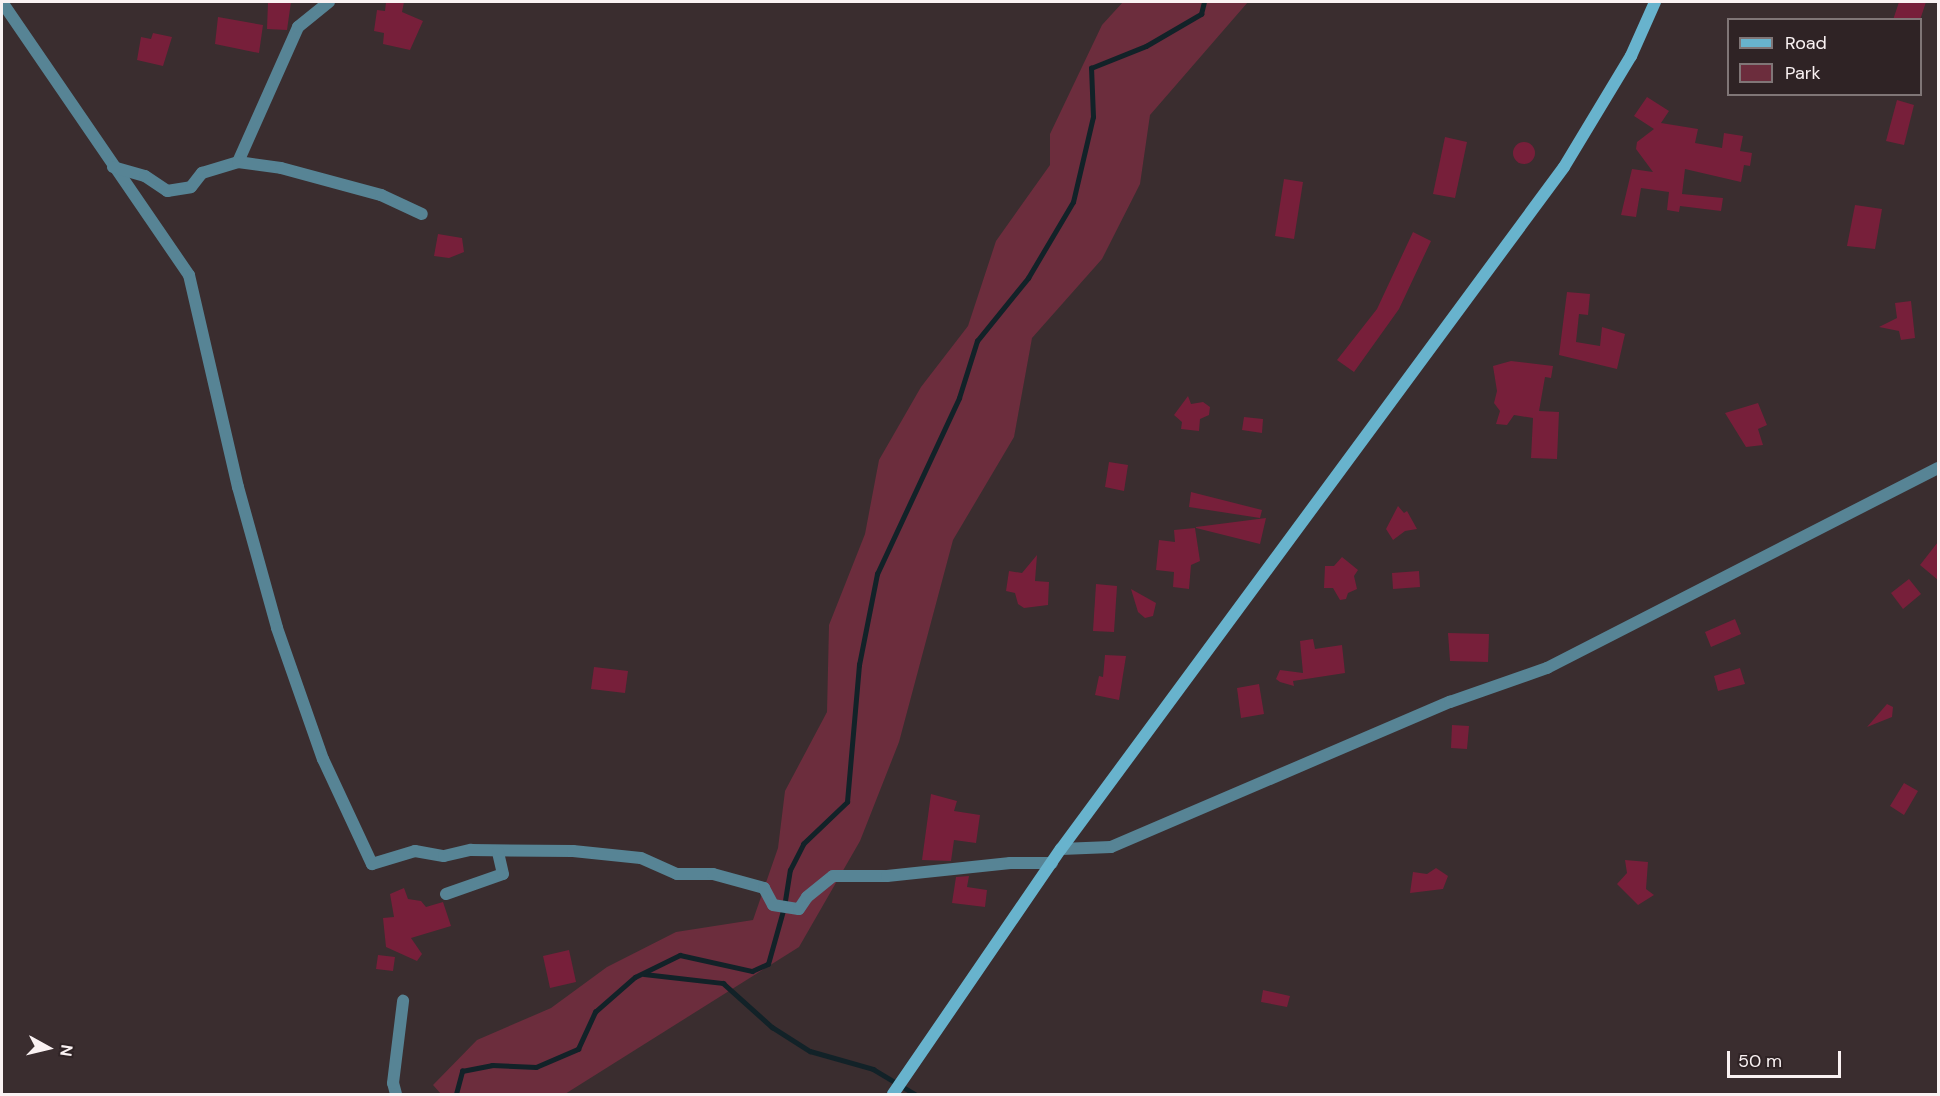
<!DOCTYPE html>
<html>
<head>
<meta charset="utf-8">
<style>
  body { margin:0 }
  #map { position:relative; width:1940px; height:1096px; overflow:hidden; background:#3a2d2f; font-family:"DM Sans",sans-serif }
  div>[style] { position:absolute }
  .green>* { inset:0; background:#6c2d3d }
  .stream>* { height:4.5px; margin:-2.25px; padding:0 2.25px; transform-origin:2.25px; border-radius:2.25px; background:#122228 }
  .building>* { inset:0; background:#771f3a }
  .round { border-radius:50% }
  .minor>* { height:12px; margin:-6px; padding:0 6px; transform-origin:6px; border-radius:6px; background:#578495 }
  .secondary>* { height:12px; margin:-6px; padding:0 6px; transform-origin:6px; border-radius:6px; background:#68b3cd }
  span { translate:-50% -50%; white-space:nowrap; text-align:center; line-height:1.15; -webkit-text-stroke:4.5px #2f2325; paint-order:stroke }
  .frame { position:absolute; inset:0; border:3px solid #faf2f3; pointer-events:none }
  .legend { position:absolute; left:1727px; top:18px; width:195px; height:78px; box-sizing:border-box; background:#2f2325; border:2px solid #807677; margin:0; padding:8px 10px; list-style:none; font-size:18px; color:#faf2f3 }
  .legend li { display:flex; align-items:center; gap:12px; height:30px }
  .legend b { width:30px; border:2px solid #807677 }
  .north { position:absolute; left:18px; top:1018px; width:60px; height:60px; -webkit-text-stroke:4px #2f2325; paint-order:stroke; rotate:98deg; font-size:16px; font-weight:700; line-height:24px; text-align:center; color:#faf2f3 }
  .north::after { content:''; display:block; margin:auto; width:21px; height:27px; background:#faf2f3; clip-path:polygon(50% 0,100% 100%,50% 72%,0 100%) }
  .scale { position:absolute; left:1727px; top:1051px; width:114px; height:27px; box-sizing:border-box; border:3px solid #faf2f3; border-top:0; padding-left:8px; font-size:18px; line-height:21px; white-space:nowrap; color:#faf2f3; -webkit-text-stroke:4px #2f2325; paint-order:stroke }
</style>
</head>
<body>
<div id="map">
  <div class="green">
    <i style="clip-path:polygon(1123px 2px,1248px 2px,1150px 115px,1140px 184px,1102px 259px,1032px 338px,1014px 437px,953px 540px,899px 742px,860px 841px,799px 947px,565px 1094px,441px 1094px,433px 1085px,477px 1040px,551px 1008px,607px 967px,676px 932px,753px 920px,778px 848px,785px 791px,827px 712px,829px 625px,865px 534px,879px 460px,921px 387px,968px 326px,996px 241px,1050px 165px,1050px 134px,1102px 25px)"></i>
  </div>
  <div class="stream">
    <i style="left:644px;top:974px;width:80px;rotate:6.5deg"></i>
    <i style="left:723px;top:983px;width:66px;rotate:41.9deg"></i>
    <i style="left:772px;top:1027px;width:45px;rotate:32.3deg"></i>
    <i style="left:810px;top:1051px;width:66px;rotate:15.9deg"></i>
    <i style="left:873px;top:1069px;width:49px;rotate:30.8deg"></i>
    <i style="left:456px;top:1094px;width:24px;rotate:-75deg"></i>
    <i style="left:462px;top:1071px;width:31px;rotate:-11deg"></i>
    <i style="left:492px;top:1065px;width:44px;rotate:2.6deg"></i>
    <i style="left:536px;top:1067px;width:46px;rotate:-23.2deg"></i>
    <i style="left:578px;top:1049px;width:41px;rotate:-65.3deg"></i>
    <i style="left:595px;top:1012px;width:53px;rotate:-41.2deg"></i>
    <i style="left:635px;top:977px;width:50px;rotate:-26.1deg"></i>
    <i style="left:680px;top:955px;width:74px;rotate:12.5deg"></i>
    <i style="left:752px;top:971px;width:17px;rotate:-24deg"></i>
    <i style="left:768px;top:964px;width:59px;rotate:-74.3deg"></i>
    <i style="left:784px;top:907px;width:37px;rotate:-81deg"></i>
    <i style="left:790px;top:870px;width:29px;rotate:-63deg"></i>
    <i style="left:803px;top:844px;width:61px;rotate:-43.7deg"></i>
    <i style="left:847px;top:802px;width:138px;rotate:-85deg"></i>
    <i style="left:859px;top:665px;width:93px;rotate:-78.8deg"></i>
    <i style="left:877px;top:574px;width:194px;rotate:-65deg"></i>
    <i style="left:959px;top:398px;width:60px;rotate:-72.5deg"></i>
    <i style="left:977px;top:341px;width:81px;rotate:-51deg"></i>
    <i style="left:1028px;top:278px;width:88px;rotate:-59.4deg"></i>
    <i style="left:1073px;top:202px;width:87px;rotate:-76.8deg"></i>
    <i style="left:1093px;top:117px;width:49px;rotate:-92.3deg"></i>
    <i style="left:1091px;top:68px;width:59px;rotate:-21.8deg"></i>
    <i style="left:1146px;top:46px;width:64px;rotate:-30.2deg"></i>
    <i style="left:1201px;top:14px;width:12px;rotate:-76deg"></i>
  </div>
  <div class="building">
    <i style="clip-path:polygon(268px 2px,291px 2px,287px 30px,267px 29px)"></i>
    <i style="clip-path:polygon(386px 2px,404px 2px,402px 12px,423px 21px,410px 50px,383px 44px,384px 33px,374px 31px,377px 10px,385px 11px)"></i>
    <i style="clip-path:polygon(1899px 2px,1926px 2px,1920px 20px,1893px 20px)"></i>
    <i style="clip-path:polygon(218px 17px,263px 25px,259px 53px,215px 44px)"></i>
    <i style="clip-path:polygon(153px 33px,172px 37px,163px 66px,137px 60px,141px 37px,151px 39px)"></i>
    <i style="clip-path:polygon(1647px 97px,1669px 111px,1661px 123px,1698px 129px,1695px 143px,1722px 148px,1724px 133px,1743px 136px,1740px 151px,1752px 153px,1750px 166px,1744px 165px,1741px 182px,1685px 169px,1682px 194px,1723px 198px,1721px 211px,1680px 206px,1679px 212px,1667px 210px,1669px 192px,1641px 188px,1636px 217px,1621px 215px,1632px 169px,1653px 172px,1636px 149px,1637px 142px,1654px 129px,1634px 116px)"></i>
    <i style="clip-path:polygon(1897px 100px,1914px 105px,1904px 145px,1886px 141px)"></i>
    <i style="clip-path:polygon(1445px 137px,1467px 142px,1455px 198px,1433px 194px)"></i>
    <i class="round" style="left:1513px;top:142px;width:22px;height:22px"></i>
    <i style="clip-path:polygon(1284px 179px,1303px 182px,1294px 239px,1275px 236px)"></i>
    <i style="clip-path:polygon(1855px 205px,1882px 209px,1875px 249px,1847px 246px)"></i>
    <i style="clip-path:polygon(1413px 232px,1431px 241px,1399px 309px,1354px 372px,1337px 360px,1377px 309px)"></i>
    <i style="clip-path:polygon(438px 234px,462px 238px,464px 252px,449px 258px,434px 256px)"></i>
    <i style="clip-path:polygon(1567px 292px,1590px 294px,1588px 315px,1579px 314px,1576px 342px,1600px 346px,1602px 327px,1625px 334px,1617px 369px,1559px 355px)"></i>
    <i style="clip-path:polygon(1911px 301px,1915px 338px,1901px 340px,1899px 331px,1879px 327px,1897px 318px,1895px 303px)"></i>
    <i style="clip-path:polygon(1511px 361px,1553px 366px,1551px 378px,1545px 377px,1539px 411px,1559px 412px,1557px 459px,1531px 458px,1533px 418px,1514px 415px,1507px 425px,1496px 424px,1500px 411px,1494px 403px,1497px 391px,1493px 366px)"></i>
    <i style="clip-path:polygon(1188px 396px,1191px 404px,1203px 402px,1210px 407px,1209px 415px,1200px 419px,1199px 431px,1181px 429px,1182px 422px,1174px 415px)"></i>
    <i style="clip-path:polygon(1758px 403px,1767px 425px,1758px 429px,1763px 445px,1746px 447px,1725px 413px)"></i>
    <i style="clip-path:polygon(1244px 417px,1263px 419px,1262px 433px,1242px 430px)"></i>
    <i style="clip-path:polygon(1109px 462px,1128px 465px,1124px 491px,1105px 487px)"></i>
    <i style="clip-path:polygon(1191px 492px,1262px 510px,1260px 518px,1189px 507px)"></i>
    <i style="clip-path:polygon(1398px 506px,1404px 513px,1407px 511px,1417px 529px,1405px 531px,1393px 540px,1386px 529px)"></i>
    <i style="clip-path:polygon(1266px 518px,1260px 544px,1196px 528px,1196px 527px)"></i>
    <i style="clip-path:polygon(1195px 528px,1200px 561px,1191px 565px,1189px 589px,1173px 587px,1174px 572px,1156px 570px,1159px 540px,1175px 542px,1174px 530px)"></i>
    <i style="clip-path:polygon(1938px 542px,1938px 580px,1920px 565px)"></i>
    <i style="clip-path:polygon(1037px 555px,1035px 581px,1049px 582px,1048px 605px,1024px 608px,1018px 604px,1015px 593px,1006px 591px,1009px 571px,1022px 573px)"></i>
    <i style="clip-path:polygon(1342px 557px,1358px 570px,1354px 576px,1357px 589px,1348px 593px,1346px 599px,1340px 600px,1333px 588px,1324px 588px,1325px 566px,1334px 566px)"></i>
    <i style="clip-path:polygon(1419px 571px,1420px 587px,1393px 589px,1392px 573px)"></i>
    <i style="clip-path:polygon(1909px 579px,1921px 594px,1903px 609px,1891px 593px)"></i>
    <i style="clip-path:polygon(1096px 584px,1117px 586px,1114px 632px,1093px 631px)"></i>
    <i style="clip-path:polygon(1131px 589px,1156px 603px,1153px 616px,1145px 618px,1138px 612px)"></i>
    <i style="clip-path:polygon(1735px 619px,1741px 634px,1711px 647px,1705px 632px)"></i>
    <i style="clip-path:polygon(1448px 633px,1489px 634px,1488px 662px,1450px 661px)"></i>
    <i style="clip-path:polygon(1313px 639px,1315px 649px,1342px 645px,1345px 673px,1293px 681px,1294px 686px,1280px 682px,1276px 679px,1280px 670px,1303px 673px,1300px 641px)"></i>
    <i style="clip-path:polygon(1105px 655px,1126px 656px,1119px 700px,1095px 695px,1099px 676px,1103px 677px)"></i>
    <i style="clip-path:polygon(594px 667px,628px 671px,625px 693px,591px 689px)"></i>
    <i style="clip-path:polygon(1740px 668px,1745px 684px,1718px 691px,1714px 676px)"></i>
    <i style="clip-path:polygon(1259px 684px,1264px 714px,1241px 718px,1237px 688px)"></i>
    <i style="clip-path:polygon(1887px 704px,1893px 707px,1892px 717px,1867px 727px)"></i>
    <i style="clip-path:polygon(1452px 725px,1469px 726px,1467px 749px,1451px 748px)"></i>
    <i style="clip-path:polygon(1904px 783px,1918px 791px,1904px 815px,1890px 806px)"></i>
    <i style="clip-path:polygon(931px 794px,957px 801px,954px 811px,980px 815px,976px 843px,954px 840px,951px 861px,922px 860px)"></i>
    <i style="clip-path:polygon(1625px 860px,1648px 862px,1646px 889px,1654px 895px,1638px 905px,1617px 884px,1627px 873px)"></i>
    <i style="clip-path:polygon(1436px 868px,1448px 876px,1443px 889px,1410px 893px,1413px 872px,1427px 874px)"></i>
    <i style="clip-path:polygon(969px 876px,967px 887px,987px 890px,985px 907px,952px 903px,956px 877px)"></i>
    <i style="clip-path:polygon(404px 888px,408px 899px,421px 901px,426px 907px,443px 902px,451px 926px,411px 938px,422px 954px,417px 961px,386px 947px,383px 918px,394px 917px,390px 894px)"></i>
    <i style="clip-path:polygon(569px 950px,576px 982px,550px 988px,543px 956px)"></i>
    <i style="clip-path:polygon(378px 955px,395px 957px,393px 971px,376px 969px)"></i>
    <i style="clip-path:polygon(1263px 990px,1290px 996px,1287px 1007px,1261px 1002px)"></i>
  </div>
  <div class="minor">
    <i style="left:2px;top:2px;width:331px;rotate:55.6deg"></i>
    <i style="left:189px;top:275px;width:218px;rotate:77deg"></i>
    <i style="left:238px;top:487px;width:146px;rotate:74.5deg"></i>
    <i style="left:277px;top:628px;width:139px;rotate:70.7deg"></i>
    <i style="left:323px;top:759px;width:116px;rotate:65deg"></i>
    <i style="left:372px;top:864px;width:45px;rotate:-16.8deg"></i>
    <i style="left:415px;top:851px;width:29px;rotate:10deg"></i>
    <i style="left:444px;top:856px;width:28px;rotate:-13deg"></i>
    <i style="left:471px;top:850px;width:102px;rotate:0.6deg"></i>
    <i style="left:573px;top:851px;width:68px;rotate:5.9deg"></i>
    <i style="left:641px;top:858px;width:39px;rotate:24deg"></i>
    <i style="left:677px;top:874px;width:36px"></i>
    <i style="left:713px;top:874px;width:53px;rotate:15.4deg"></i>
    <i style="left:764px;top:888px;width:19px;rotate:62deg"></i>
    <i style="left:773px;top:905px;width:26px;rotate:9deg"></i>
    <i style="left:799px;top:909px;width:14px;rotate:-56deg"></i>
    <i style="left:807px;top:897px;width:33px;rotate:-39deg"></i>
    <i style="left:833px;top:876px;width:54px"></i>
    <i style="left:887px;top:876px;width:124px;rotate:-6deg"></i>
    <i style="left:1010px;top:863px;width:42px"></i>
    <i style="left:238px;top:162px;width:148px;rotate:-66deg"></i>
    <i style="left:298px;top:27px;width:40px;rotate:-39deg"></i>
    <i style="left:113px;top:167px;width:33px;rotate:16deg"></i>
    <i style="left:145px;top:176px;width:27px;rotate:34deg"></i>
    <i style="left:167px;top:191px;width:24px;rotate:-9deg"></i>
    <i style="left:191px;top:187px;width:18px;rotate:-52deg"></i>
    <i style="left:202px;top:173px;width:38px;rotate:-17deg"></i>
    <i style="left:238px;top:162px;width:43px;rotate:7.9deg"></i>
    <i style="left:281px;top:168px;width:104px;rotate:15.1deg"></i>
    <i style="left:381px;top:195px;width:45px;rotate:24.9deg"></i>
    <i style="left:1061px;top:849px;width:50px;rotate:-2.3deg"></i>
    <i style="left:1111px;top:847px;width:369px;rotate:-23.2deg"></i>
    <i style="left:1450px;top:702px;width:103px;rotate:-19.3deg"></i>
    <i style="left:1547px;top:668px;width:439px;rotate:-27.1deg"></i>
    <i style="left:446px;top:894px;width:60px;rotate:-19.3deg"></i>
    <i style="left:503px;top:874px;width:23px;rotate:-103deg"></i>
    <i style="left:396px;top:1094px;width:11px;rotate:-105deg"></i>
    <i style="left:393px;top:1083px;width:83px;rotate:-83deg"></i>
  </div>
  <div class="secondary">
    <i style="left:893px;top:1094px;width:297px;rotate:-55.6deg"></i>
    <i style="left:1061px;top:849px;width:847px;rotate:-53.59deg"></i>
    <i style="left:1564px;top:167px;width:130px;rotate:-58.9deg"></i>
    <i style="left:1631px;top:56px;width:59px;rotate:-66deg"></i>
  </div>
  <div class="frame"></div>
  <ul class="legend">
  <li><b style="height:8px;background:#68b3cd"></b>Road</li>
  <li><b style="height:16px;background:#6c2d3d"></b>Park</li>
  </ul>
  <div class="north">N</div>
  <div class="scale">50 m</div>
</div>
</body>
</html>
